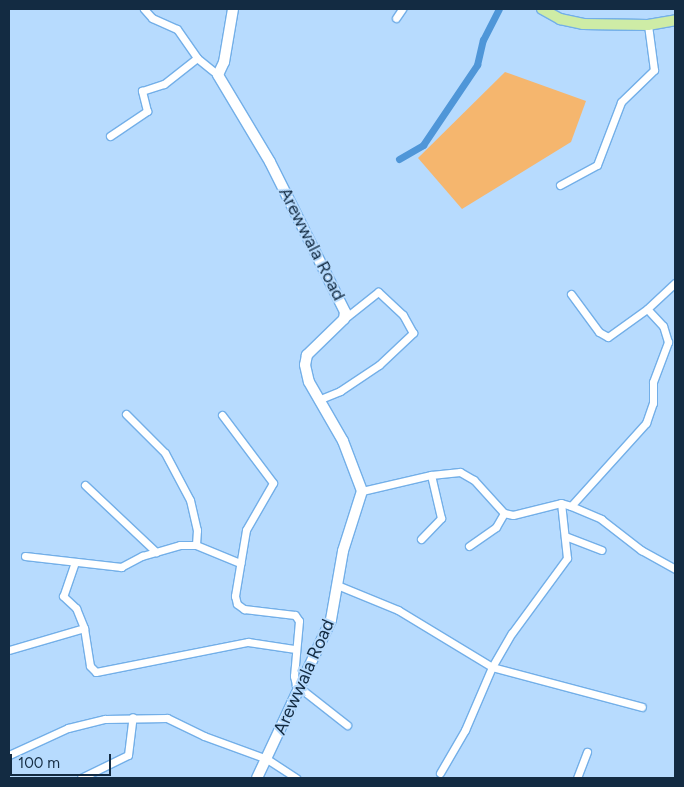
<!DOCTYPE html>
<html>
<head>
<meta charset="utf-8">
<style>
  body { margin:0 }
  #map { position:relative; width:684px; height:787px; overflow:hidden; background:#b7dbfe; font-family:Figtree,sans-serif }
  div>[style] { position:absolute }
  .green>* { inset:0; background:#f5b66e }
  .canal>* { height:7px; margin:-3.5px; padding:0 3.5px; transform-origin:3.5px; border-radius:3.5px; background:#4f96d8 }
  .roads { filter:drop-shadow(1px 0 #73afe8) drop-shadow(-1px 0 #73afe8) drop-shadow(0 1px #73afe8) drop-shadow(0 -1px #73afe8) }
  .street>* { height:7px; margin:-3.5px; padding:0 3.5px; transform-origin:3.5px; border-radius:3.5px; background:#fff }
  .secondary>* { height:10px; margin:-5px; padding:0 5px; transform-origin:5px; border-radius:5px; background:#fff }
  .primary>* { height:10px; margin:-5px; padding:0 5px; transform-origin:5px; border-radius:5px; background:#ceeca6 }
  span { translate:-50% -50%; white-space:nowrap; text-align:center; line-height:1.15; -webkit-text-stroke:4px #b7dbfe; paint-order:stroke }
  .street-label { font-size:18px; color:#132b42 }
  .frame { position:absolute; inset:0; border:10px solid #132b42; pointer-events:none }
  .scale { position:absolute; left:10px; top:754px; width:101px; height:22px; box-sizing:border-box; border:2px solid #132b42; border-top:0; padding-left:6px; font-size:15px; line-height:18px; white-space:nowrap; color:#132b42; -webkit-text-stroke:4px #b7dbfe; paint-order:stroke }
</style>
</head>
<body>
<div id="map">
  <div class="green">
    <i style="clip-path:polygon(505px 72px,586px 101px,571px 142px,462px 209px,418px 158px)"></i>
  </div>
  <div class="canal">
    <i style="left:399px;top:159px;width:28px;rotate:-30deg"></i>
    <i style="left:423px;top:145px;width:97px;rotate:-56deg"></i>
    <i style="left:477px;top:65px;width:26px;rotate:-77deg"></i>
    <i style="left:483px;top:40px;width:35px;rotate:-63deg"></i>
  </div>
  <div class="roads">
    <div class="street">
      <i style="left:144px;top:9px;width:12px;rotate:48deg"></i>
      <i style="left:152px;top:18px;width:27px;rotate:24deg"></i>
      <i style="left:177px;top:29px;width:35px;rotate:55deg"></i>
      <i style="left:197px;top:58px;width:27px;rotate:39deg"></i>
      <i style="left:396px;top:18px;width:11px;rotate:-56deg"></i>
      <i style="left:110px;top:136px;width:45px;rotate:-34deg"></i>
      <i style="left:147px;top:111px;width:21px;rotate:-104deg"></i>
      <i style="left:142px;top:91px;width:23px;rotate:-18deg"></i>
      <i style="left:164px;top:84px;width:42px;rotate:-38.2deg"></i>
      <i style="left:560px;top:185px;width:42px;rotate:-28.4deg"></i>
      <i style="left:597px;top:165px;width:67px;rotate:-69.1deg"></i>
      <i style="left:621px;top:102px;width:46px;rotate:-44.1deg"></i>
      <i style="left:654px;top:70px;width:45px;rotate:-97.6deg"></i>
      <i style="left:571px;top:294px;width:47px;rotate:53.6deg"></i>
      <i style="left:599px;top:332px;width:10px;rotate:29deg"></i>
      <i style="left:608px;top:337px;width:48px;rotate:-35.7deg"></i>
      <i style="left:647px;top:309px;width:38px;rotate:-43deg"></i>
      <i style="left:318px;top:400px;width:24px;rotate:-22deg"></i>
      <i style="left:340px;top:391px;width:47px;rotate:-33.7deg"></i>
      <i style="left:379px;top:365px;width:47px;rotate:-43.3deg"></i>
      <i style="left:413px;top:333px;width:21px;rotate:-119deg"></i>
      <i style="left:403px;top:315px;width:34px;rotate:-137deg"></i>
      <i style="left:378px;top:292px;width:43px;rotate:141.5deg"></i>
      <i style="left:126px;top:414px;width:55px;rotate:45deg"></i>
      <i style="left:165px;top:453px;width:53px;rotate:62deg"></i>
      <i style="left:190px;top:500px;width:31px;rotate:77deg"></i>
      <i style="left:197px;top:530px;width:15px;rotate:94deg"></i>
      <i style="left:222px;top:415px;width:85px;rotate:53.1deg"></i>
      <i style="left:273px;top:483px;width:54px;rotate:119.9deg"></i>
      <i style="left:246px;top:530px;width:67px;rotate:99.5deg"></i>
      <i style="left:235px;top:596px;width:8px;rotate:76deg"></i>
      <i style="left:237px;top:604px;width:9px;rotate:36deg"></i>
      <i style="left:244px;top:609px;width:51px;rotate:6.7deg"></i>
      <i style="left:295px;top:615px;width:7px;rotate:56deg"></i>
      <i style="left:299px;top:621px;width:55px;rotate:95.2deg"></i>
      <i style="left:294px;top:676px;width:9px;rotate:77deg"></i>
      <i style="left:296px;top:685px;width:65px;rotate:38.1deg"></i>
      <i style="left:85px;top:485px;width:98px;rotate:43.3deg"></i>
      <i style="left:362px;top:491px;width:71px;rotate:-13.1deg"></i>
      <i style="left:431px;top:475px;width:29px;rotate:-6deg"></i>
      <i style="left:460px;top:472px;width:16px;rotate:30deg"></i>
      <i style="left:474px;top:480px;width:45px;rotate:47.7deg"></i>
      <i style="left:504px;top:513px;width:9px;rotate:13deg"></i>
      <i style="left:513px;top:515px;width:49px;rotate:-14deg"></i>
      <i style="left:561px;top:503px;width:10px;rotate:17deg"></i>
      <i style="left:571px;top:506px;width:33px;rotate:23deg"></i>
      <i style="left:601px;top:519px;width:51px;rotate:37.8deg"></i>
      <i style="left:641px;top:550px;width:39px;rotate:29deg"></i>
      <i style="left:571px;top:506px;width:112px;rotate:-47.9deg"></i>
      <i style="left:646px;top:423px;width:21px;rotate:-71deg"></i>
      <i style="left:653px;top:403px;width:21px;rotate:-90deg"></i>
      <i style="left:653px;top:382px;width:43px;rotate:-69.4deg"></i>
      <i style="left:668px;top:342px;width:17px;rotate:-107deg"></i>
      <i style="left:663px;top:326px;width:23px;rotate:-133deg"></i>
      <i style="left:565px;top:536px;width:39px;rotate:21deg"></i>
      <i style="left:421px;top:539px;width:29px;rotate:-46deg"></i>
      <i style="left:441px;top:518px;width:44px;rotate:-103.1deg"></i>
      <i style="left:469px;top:546px;width:33px;rotate:-35deg"></i>
      <i style="left:496px;top:527px;width:16px;rotate:-60deg"></i>
      <i style="left:25px;top:556px;width:97px;rotate:6.5deg"></i>
      <i style="left:121px;top:567px;width:24px;rotate:-28deg"></i>
      <i style="left:142px;top:556px;width:40px;rotate:-16deg"></i>
      <i style="left:180px;top:545px;width:16px"></i>
      <i style="left:196px;top:545px;width:48px;rotate:22.2deg"></i>
      <i style="left:75px;top:562px;width:36px;rotate:109deg"></i>
      <i style="left:63px;top:596px;width:18px;rotate:43deg"></i>
      <i style="left:76px;top:608px;width:22px;rotate:68deg"></i>
      <i style="left:337px;top:585px;width:66px;rotate:22.3deg"></i>
      <i style="left:398px;top:610px;width:110px;rotate:31.2deg"></i>
      <i style="left:492px;top:667px;width:155px;rotate:14.9deg"></i>
      <i style="left:9px;top:650px;width:78px;rotate:-16.3deg"></i>
      <i style="left:84px;top:628px;width:38px;rotate:81deg"></i>
      <i style="left:90px;top:666px;width:8px;rotate:45deg"></i>
      <i style="left:96px;top:672px;width:155px;rotate:-11.2deg"></i>
      <i style="left:248px;top:642px;width:48px;rotate:8.5deg"></i>
      <i style="left:9px;top:755px;width:65px;rotate:-24.6deg"></i>
      <i style="left:68px;top:728px;width:38px;rotate:-14deg"></i>
      <i style="left:105px;top:719px;width:62px;rotate:-0.9deg"></i>
      <i style="left:167px;top:718px;width:41px;rotate:25.9deg"></i>
      <i style="left:204px;top:736px;width:67px;rotate:20.1deg"></i>
      <i style="left:267px;top:759px;width:35px;rotate:33deg"></i>
      <i style="left:440px;top:773px;width:50px;rotate:-59.8deg"></i>
      <i style="left:465px;top:730px;width:69px;rotate:-66.8deg"></i>
      <i style="left:492px;top:667px;width:39px;rotate:-60deg"></i>
      <i style="left:512px;top:633px;width:93px;rotate:-53.7deg"></i>
      <i style="left:567px;top:558px;width:55px;rotate:-96.2deg"></i>
      <i style="left:81px;top:778px;width:52px;rotate:-26.1deg"></i>
      <i style="left:128px;top:755px;width:38px;rotate:-83deg"></i>
      <i style="left:577px;top:778px;width:28px;rotate:-69deg"></i>
    </div>
    <div class="secondary">
      <i style="left:233px;top:9px;width:54px;rotate:99.6deg"></i>
      <i style="left:224px;top:62px;width:14px;rotate:115deg"></i>
      <i style="left:218px;top:75px;width:101px;rotate:59.1deg"></i>
      <i style="left:270px;top:162px;width:168px;rotate:63.4deg"></i>
      <i style="left:345px;top:312px;width:7px;rotate:98deg"></i>
      <i style="left:344px;top:319px;width:52px;rotate:135.8deg"></i>
      <i style="left:307px;top:355px;width:10px;rotate:101deg"></i>
      <i style="left:305px;top:365px;width:17px;rotate:77deg"></i>
      <i style="left:309px;top:382px;width:68px;rotate:60deg"></i>
      <i style="left:343px;top:441px;width:53px;rotate:69.2deg"></i>
      <i style="left:362px;top:491px;width:63px;rotate:107.6deg"></i>
      <i style="left:343px;top:551px;width:70px;rotate:99.9deg"></i>
      <i style="left:331px;top:620px;width:174px;rotate:115.1deg"></i>
    </div>
    <div class="primary">
      <i style="left:542px;top:9px;width:21px;rotate:29deg"></i>
      <i style="left:560px;top:19px;width:24px;rotate:12deg"></i>
      <i style="left:583px;top:24px;width:65px;rotate:0.9deg"></i>
      <i style="left:648px;top:25px;width:27px;rotate:-10deg"></i>
    </div>
  </div>
  <div class="street-label">
    <span style="left:312px;top:244px;rotate:63deg">Arewwala Road</span>
    <span style="left:304px;top:677px;rotate:-66deg">Arewwala Road</span>
  </div>
  <div class="frame"></div>
  <div class="scale">100 m</div>
</div>
</body>
</html>
